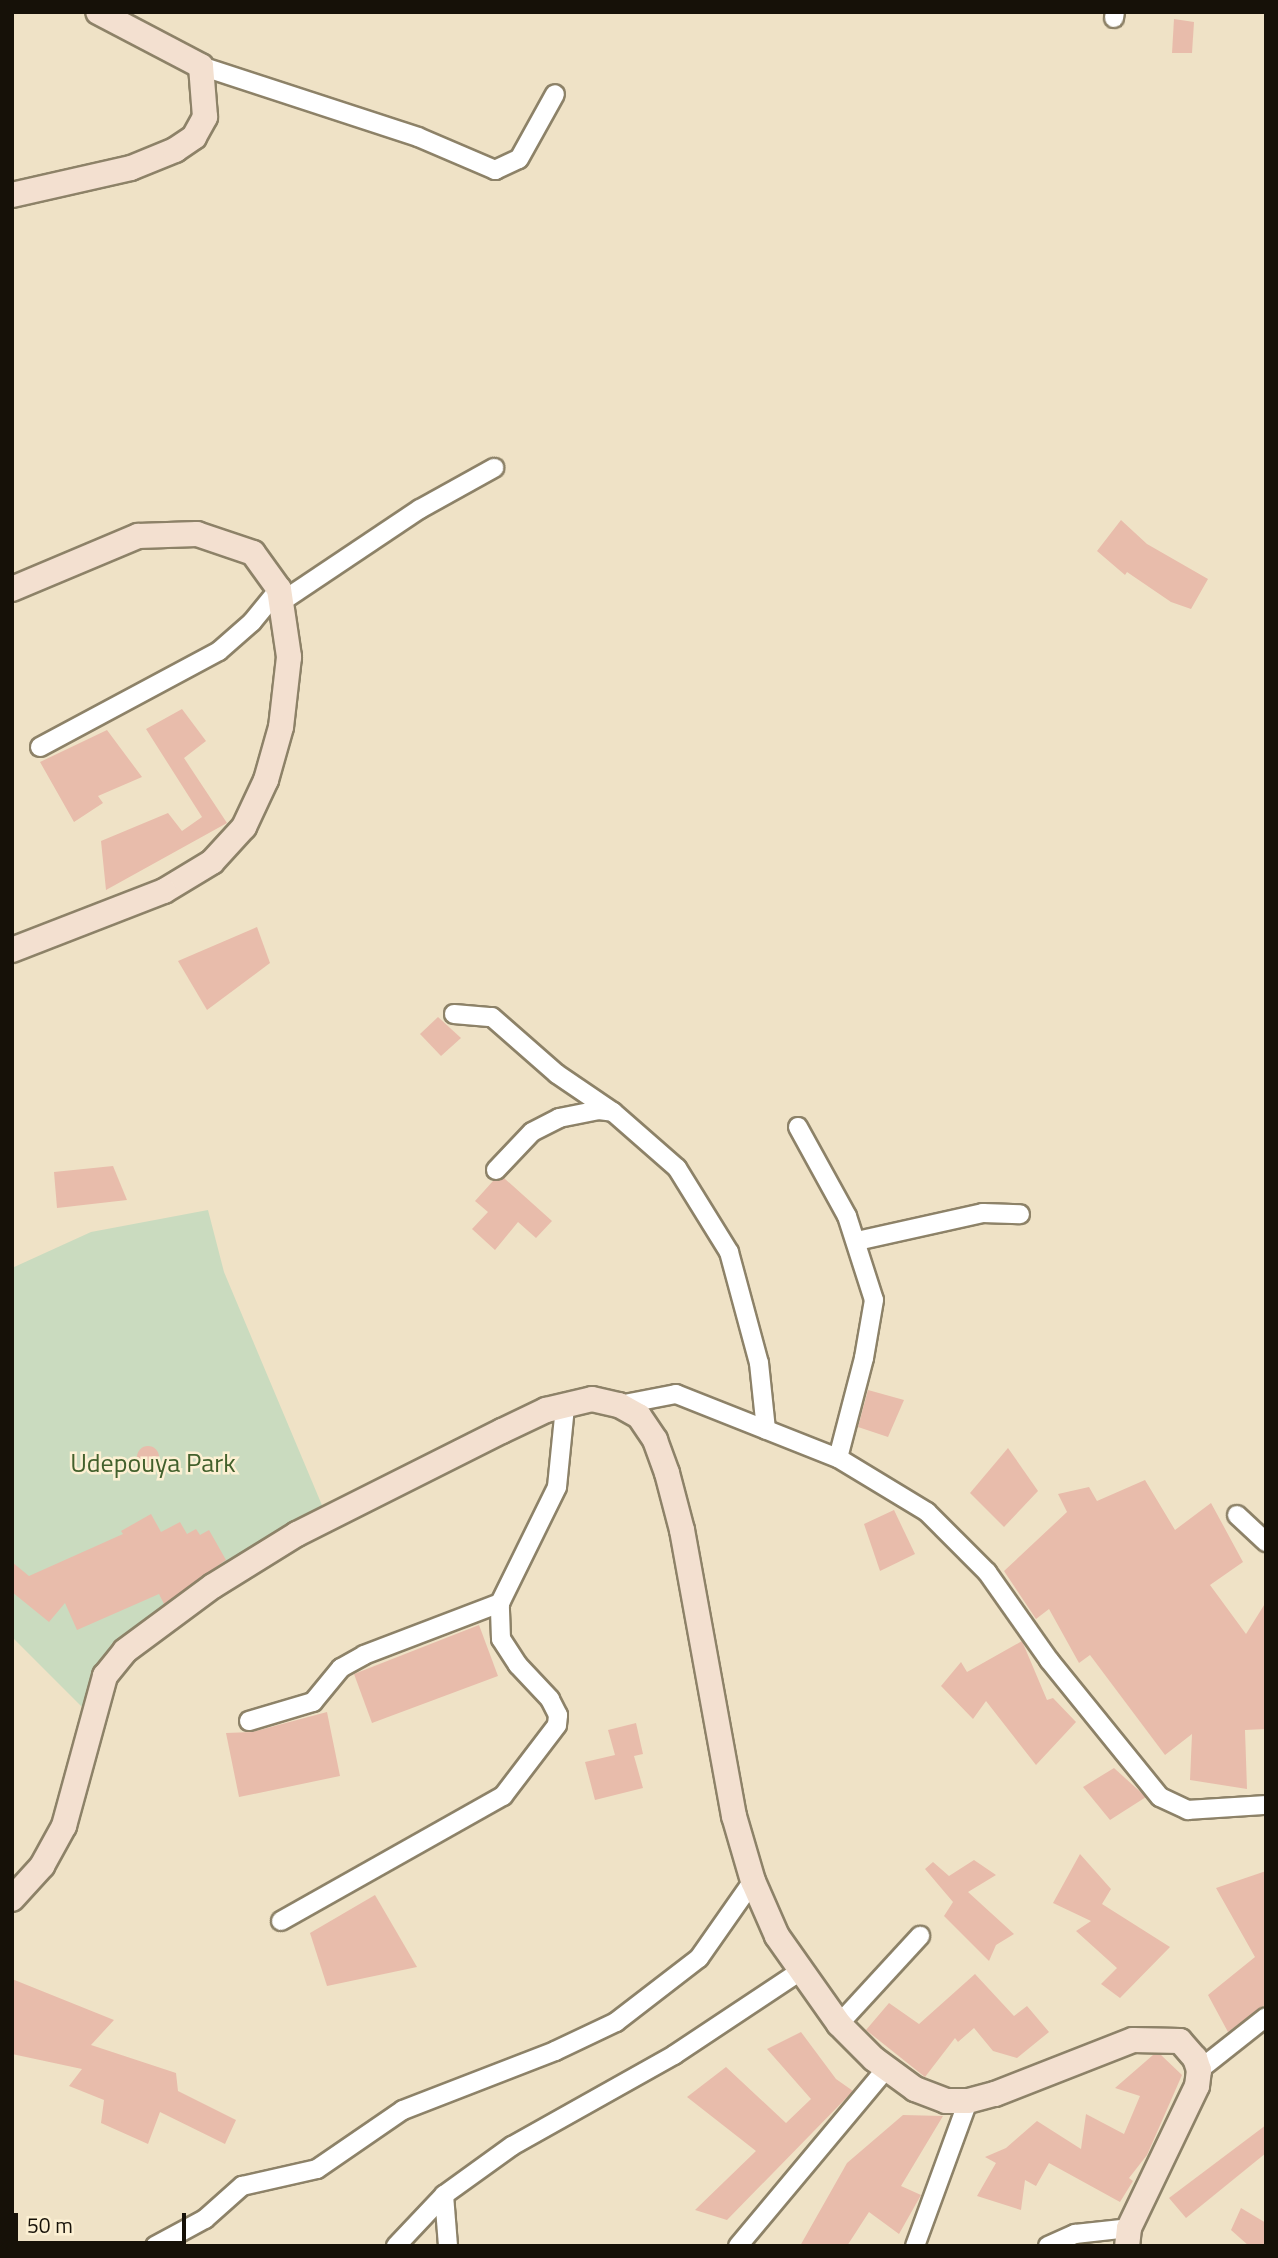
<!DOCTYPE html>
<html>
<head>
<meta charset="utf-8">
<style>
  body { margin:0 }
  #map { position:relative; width:1278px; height:2258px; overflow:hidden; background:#efe2c6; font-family:"Titillium Web",sans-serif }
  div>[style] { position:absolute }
  .green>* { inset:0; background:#cadbbf }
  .building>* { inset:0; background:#e8bcab }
  .round { border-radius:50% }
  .roads { filter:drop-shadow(2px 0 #8d8268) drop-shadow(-2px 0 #8d8268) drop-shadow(0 2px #8d8268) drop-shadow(0 -2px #8d8268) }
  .street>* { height:18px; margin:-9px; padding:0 9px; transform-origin:9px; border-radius:9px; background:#fff }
  .secondary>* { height:24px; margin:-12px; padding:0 12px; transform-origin:12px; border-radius:12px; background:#f3e0d0 }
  span { translate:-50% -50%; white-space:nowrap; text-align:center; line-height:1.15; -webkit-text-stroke:5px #fcf0d3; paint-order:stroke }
  .park-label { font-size:26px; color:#42602c }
  .frame { position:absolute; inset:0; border:14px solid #161108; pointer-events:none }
  .scale { position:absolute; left:14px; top:2213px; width:172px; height:32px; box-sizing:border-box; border:4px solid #161108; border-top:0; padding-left:9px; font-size:21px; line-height:24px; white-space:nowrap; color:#161108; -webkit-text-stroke:5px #fcf0d3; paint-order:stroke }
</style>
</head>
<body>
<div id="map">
  <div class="green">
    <i style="clip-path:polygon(208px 1210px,224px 1272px,324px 1510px,164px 1626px,85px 1710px,12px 1637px,12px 1268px,91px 1232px)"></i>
  </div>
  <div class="building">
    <i style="clip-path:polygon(1174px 19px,1194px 22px,1192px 53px,1172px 53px)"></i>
    <i style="clip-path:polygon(1121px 520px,1147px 544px,1208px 579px,1191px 609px,1171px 602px,1127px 572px,1125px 575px,1097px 551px)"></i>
    <i style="clip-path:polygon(182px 709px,206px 741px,184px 758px,227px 823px,106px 890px,101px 841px,168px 813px,182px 831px,202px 817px,146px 729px)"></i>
    <i style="clip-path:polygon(107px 730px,142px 777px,98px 796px,103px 803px,74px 822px,40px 762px)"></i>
    <i style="clip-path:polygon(257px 927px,270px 963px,207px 1010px,178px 961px)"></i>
    <i style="clip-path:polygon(438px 1017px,461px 1038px,441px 1056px,420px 1034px)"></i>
    <i style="clip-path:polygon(113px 1166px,127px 1200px,57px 1208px,54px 1172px)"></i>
    <i style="clip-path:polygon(504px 1178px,552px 1221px,536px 1238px,518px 1222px,495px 1250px,472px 1229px,488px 1212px,475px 1201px,493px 1181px)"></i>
    <i style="clip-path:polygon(868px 1390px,904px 1400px,888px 1437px,858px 1427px)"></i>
    <i class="round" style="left:137px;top:1446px;width:22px;height:22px"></i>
    <i style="clip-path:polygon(1008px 1448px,1038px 1491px,1004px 1527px,970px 1493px)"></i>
    <i style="clip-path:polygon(1145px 1480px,1175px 1530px,1211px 1503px,1243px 1562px,1210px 1585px,1246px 1634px,1266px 1602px,1266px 1729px,1245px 1730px,1247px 1789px,1190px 1780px,1192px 1734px,1165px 1755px,1090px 1655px,1079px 1663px,1049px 1609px,1036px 1619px,1004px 1571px,1067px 1512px,1058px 1494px,1089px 1487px,1097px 1501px)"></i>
    <i style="clip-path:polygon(894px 1510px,915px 1554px,880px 1571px,864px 1524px)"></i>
    <i style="clip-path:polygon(151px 1514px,161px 1532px,180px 1522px,187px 1534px,196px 1529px,200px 1535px,209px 1530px,226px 1560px,164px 1604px,159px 1594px,77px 1630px,65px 1603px,49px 1622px,12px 1592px,12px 1562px,29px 1576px,123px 1534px,121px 1531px)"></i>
    <i style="clip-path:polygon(479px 1625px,498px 1676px,372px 1723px,354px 1674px)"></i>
    <i style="clip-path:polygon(1022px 1641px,1047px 1700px,1053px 1698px,1076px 1722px,1036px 1765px,986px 1701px,973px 1719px,941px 1686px,961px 1662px,967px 1672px)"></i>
    <i style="clip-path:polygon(327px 1712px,340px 1776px,239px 1797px,226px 1733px,252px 1732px)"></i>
    <i style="clip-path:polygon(636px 1723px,643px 1754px,634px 1756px,643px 1788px,595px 1800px,585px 1762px,615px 1755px,608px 1730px)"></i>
    <i style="clip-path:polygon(1114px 1768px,1146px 1797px,1110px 1820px,1083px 1787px)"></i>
    <i style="clip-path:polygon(1080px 1854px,1111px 1889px,1102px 1904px,1170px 1947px,1120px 1998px,1101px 1984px,1117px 1968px,1076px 1931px,1091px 1921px,1053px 1903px)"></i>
    <i style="clip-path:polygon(974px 1860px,996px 1875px,968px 1892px,1014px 1934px,996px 1945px,989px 1961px,944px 1916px,953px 1902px,925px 1869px,933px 1862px,949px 1876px)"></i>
    <i style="clip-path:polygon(1266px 1871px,1266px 2004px,1228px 2032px,1208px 1995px,1255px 1957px,1216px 1888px)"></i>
    <i style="clip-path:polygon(375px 1895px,417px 1967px,327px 1986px,310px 1933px)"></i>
    <i style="clip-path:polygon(975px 1974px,1014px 2016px,1027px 2006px,1049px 2032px,1017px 2058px,993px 2051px,974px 2028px,958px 2042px,955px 2038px,925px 2077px,866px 2030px,889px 2003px,919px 2024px)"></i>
    <i style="clip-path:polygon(12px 1979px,114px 2020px,91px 2045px,176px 2073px,178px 2091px,236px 2120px,225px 2144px,160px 2112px,148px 2144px,101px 2123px,104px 2100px,69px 2086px,82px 2069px,12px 2054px)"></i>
    <i style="clip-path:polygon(801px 2032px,836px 2079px,853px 2091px,727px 2220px,695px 2210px,756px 2151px,687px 2097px,726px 2067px,786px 2123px,811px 2099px,767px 2049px)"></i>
    <i style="clip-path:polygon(1153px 2055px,1161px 2055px,1182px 2075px,1147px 2155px,1129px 2178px,1133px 2181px,1120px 2202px,1049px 2163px,1036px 2186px,1025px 2180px,1021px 2210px,977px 2196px,996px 2163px,985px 2157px,1006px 2148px,1037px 2121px,1081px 2149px,1086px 2114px,1124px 2134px,1140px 2096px,1115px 2088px)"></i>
    <i style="clip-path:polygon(903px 2115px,943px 2116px,901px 2186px,921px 2195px,899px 2234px,869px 2212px,847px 2246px,800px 2246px,847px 2163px)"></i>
    <i style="clip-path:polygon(1266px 2125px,1266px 2153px,1186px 2218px,1169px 2198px)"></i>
    <i style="clip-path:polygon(1241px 2208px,1266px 2223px,1266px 2246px,1249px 2246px,1231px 2230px)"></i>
  </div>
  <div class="roads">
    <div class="street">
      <i style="left:1114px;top:18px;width:6px;rotate:-81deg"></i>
      <i style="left:201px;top:66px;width:228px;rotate:18.1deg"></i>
      <i style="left:418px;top:137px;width:84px;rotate:23.2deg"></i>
      <i style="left:495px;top:170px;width:26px;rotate:-25deg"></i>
      <i style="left:519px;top:159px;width:74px;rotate:-61deg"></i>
      <i style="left:281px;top:602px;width:167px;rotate:-33.8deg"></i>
      <i style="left:420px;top:509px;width:85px;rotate:-29deg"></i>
      <i style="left:40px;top:747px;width:203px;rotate:-28.2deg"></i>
      <i style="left:219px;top:651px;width:44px;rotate:-41.3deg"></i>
      <i style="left:252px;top:622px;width:43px;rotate:-50.7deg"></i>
      <i style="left:454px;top:1014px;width:38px;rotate:5deg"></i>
      <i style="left:492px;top:1017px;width:86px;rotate:41.2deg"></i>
      <i style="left:557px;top:1074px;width:68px;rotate:34.2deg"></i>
      <i style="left:798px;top:1127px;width:102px;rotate:61.2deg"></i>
      <i style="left:847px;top:1216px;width:88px;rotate:72.2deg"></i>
      <i style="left:874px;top:1300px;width:59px;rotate:99.8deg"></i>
      <i style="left:864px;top:1358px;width:103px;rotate:104.6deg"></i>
      <i style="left:496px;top:1170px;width:52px;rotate:-46.5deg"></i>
      <i style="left:532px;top:1132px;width:30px;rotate:-27deg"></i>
      <i style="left:559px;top:1118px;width:41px;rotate:-11.3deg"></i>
      <i style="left:599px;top:1110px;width:14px;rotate:8deg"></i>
      <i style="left:613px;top:1112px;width:85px;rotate:41.2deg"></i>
      <i style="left:677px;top:1168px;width:99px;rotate:58.2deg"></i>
      <i style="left:729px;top:1252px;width:115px;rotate:74.9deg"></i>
      <i style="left:759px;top:1363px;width:67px;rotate:84deg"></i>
      <i style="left:857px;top:1241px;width:129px;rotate:-12.5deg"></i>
      <i style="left:983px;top:1213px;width:37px;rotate:2deg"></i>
      <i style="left:619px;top:1405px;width:58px;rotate:-10.9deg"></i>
      <i style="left:676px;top:1394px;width:174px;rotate:21.6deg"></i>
      <i style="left:838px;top:1458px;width:104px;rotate:31.2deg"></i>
      <i style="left:927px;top:1512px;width:85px;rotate:45deg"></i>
      <i style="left:987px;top:1572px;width:108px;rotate:54.8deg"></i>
      <i style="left:1049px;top:1660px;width:176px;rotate:51deg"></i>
      <i style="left:1160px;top:1797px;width:31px;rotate:25deg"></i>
      <i style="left:1188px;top:1810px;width:78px;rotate:-3.7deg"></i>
      <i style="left:1237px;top:1515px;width:40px;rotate:43deg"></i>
      <i style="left:249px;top:1721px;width:67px;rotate:-16.5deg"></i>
      <i style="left:313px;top:1702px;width:44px;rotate:-50.5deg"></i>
      <i style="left:341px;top:1668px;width:26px;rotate:-29deg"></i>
      <i style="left:364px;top:1655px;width:146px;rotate:-20.9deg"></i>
      <i style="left:281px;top:1921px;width:255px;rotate:-29.4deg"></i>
      <i style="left:503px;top:1796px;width:89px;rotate:-52.7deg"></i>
      <i style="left:557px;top:1725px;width:10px;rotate:-84deg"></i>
      <i style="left:558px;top:1715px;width:18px;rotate:-117deg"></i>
      <i style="left:550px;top:1699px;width:47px;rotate:-133.3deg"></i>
      <i style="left:518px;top:1665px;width:31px;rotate:-123deg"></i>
      <i style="left:501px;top:1639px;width:36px;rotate:-92deg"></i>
      <i style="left:500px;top:1603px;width:129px;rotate:-63.8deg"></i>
      <i style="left:557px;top:1487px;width:80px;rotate:-84.3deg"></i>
      <i style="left:839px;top:2024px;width:120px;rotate:-47.4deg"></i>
      <i style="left:1199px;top:2070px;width:85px;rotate:-38.3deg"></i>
      <i style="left:444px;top:2195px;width:51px;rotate:85.5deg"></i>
      <i style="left:155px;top:2246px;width:57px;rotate:-28.4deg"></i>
      <i style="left:205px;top:2219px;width:50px;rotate:-41.7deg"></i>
      <i style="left:242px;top:2186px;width:77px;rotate:-12.8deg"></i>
      <i style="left:317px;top:2169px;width:104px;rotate:-34.5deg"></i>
      <i style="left:403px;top:2110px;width:163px;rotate:-21.2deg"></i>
      <i style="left:555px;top:2051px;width:68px;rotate:-25.4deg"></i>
      <i style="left:616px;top:2022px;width:105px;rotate:-37.6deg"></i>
      <i style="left:699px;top:1958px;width:94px;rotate:-55deg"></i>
      <i style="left:396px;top:2246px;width:70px;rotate:-46.7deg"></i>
      <i style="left:444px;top:2195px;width:84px;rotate:-35.8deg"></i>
      <i style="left:512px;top:2146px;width:186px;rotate:-29.3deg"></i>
      <i style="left:674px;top:2055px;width:150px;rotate:-33.6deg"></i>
      <i style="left:738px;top:2246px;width:232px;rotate:-50.1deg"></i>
      <i style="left:915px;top:2246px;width:154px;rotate:-69.9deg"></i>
      <i style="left:1048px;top:2246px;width:30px;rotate:-24deg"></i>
      <i style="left:1075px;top:2234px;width:54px;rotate:-6.3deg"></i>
    </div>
    <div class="secondary">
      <i style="left:12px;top:195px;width:122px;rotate:-12.8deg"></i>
      <i style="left:131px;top:168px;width:48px;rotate:-22.2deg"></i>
      <i style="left:175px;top:150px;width:23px;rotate:-34deg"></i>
      <i style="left:194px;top:137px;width:23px;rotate:-61deg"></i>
      <i style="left:205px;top:117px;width:51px;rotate:-94.5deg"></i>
      <i style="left:201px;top:66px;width:116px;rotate:-152.3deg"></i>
      <i style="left:12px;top:589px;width:137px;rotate:-22.8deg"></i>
      <i style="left:138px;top:536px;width:59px;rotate:-1.9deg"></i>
      <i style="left:197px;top:534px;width:59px;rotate:18.7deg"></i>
      <i style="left:253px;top:553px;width:44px;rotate:54.2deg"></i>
      <i style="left:279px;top:589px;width:69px;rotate:81.6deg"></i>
      <i style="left:289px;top:657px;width:70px;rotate:96.5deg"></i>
      <i style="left:281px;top:727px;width:55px;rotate:105.8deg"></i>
      <i style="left:266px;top:780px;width:52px;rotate:115.1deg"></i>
      <i style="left:244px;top:827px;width:47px;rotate:132.4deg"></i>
      <i style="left:212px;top:862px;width:56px;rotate:148.9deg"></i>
      <i style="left:164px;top:891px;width:163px;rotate:158.8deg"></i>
      <i style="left:12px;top:1899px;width:45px;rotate:-47.7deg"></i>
      <i style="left:42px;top:1866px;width:46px;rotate:-61.2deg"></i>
      <i style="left:64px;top:1826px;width:156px;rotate:-74.7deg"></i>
      <i style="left:105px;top:1676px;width:32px;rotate:-51deg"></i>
      <i style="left:125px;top:1651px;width:109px;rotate:-36.5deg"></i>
      <i style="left:213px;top:1586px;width:99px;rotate:-31.8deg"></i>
      <i style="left:297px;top:1534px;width:229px;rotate:-26.7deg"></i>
      <i style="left:502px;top:1431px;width:49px;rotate:-25.5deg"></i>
      <i style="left:546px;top:1410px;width:47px;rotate:-13.4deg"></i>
      <i style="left:592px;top:1399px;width:28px;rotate:13deg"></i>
      <i style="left:619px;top:1405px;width:23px;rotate:29deg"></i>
      <i style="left:639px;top:1416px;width:29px;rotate:56deg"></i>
      <i style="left:655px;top:1440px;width:35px;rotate:70deg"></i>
      <i style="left:667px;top:1473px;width:59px;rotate:75.3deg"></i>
      <i style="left:682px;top:1530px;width:291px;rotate:79.7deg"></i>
      <i style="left:734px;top:1816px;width:68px;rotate:73.7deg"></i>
      <i style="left:753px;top:1881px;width:60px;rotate:66.4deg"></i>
      <i style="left:777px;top:1936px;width:108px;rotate:54.8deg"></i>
      <i style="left:839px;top:2024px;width:49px;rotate:45deg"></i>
      <i style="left:874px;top:2059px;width:51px;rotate:36.2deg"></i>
      <i style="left:915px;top:2089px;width:33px;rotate:21deg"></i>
      <i style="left:946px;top:2101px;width:22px"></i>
      <i style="left:968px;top:2101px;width:28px;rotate:-15deg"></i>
      <i style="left:995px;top:2094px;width:148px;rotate:-21.4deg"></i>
      <i style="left:1133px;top:2040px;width:47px;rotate:1.2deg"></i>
      <i style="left:1180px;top:2041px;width:23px;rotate:49deg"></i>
      <i style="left:1195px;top:2058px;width:13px;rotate:72deg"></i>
      <i style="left:1199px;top:2070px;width:16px;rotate:97deg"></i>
      <i style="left:1197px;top:2086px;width:157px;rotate:115.6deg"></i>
      <i style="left:1129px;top:2228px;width:18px;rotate:96deg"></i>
    </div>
  </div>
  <div class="park-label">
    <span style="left:153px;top:1463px">Udepouya Park</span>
  </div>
  <div class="frame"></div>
  <div class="scale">50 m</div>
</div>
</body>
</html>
